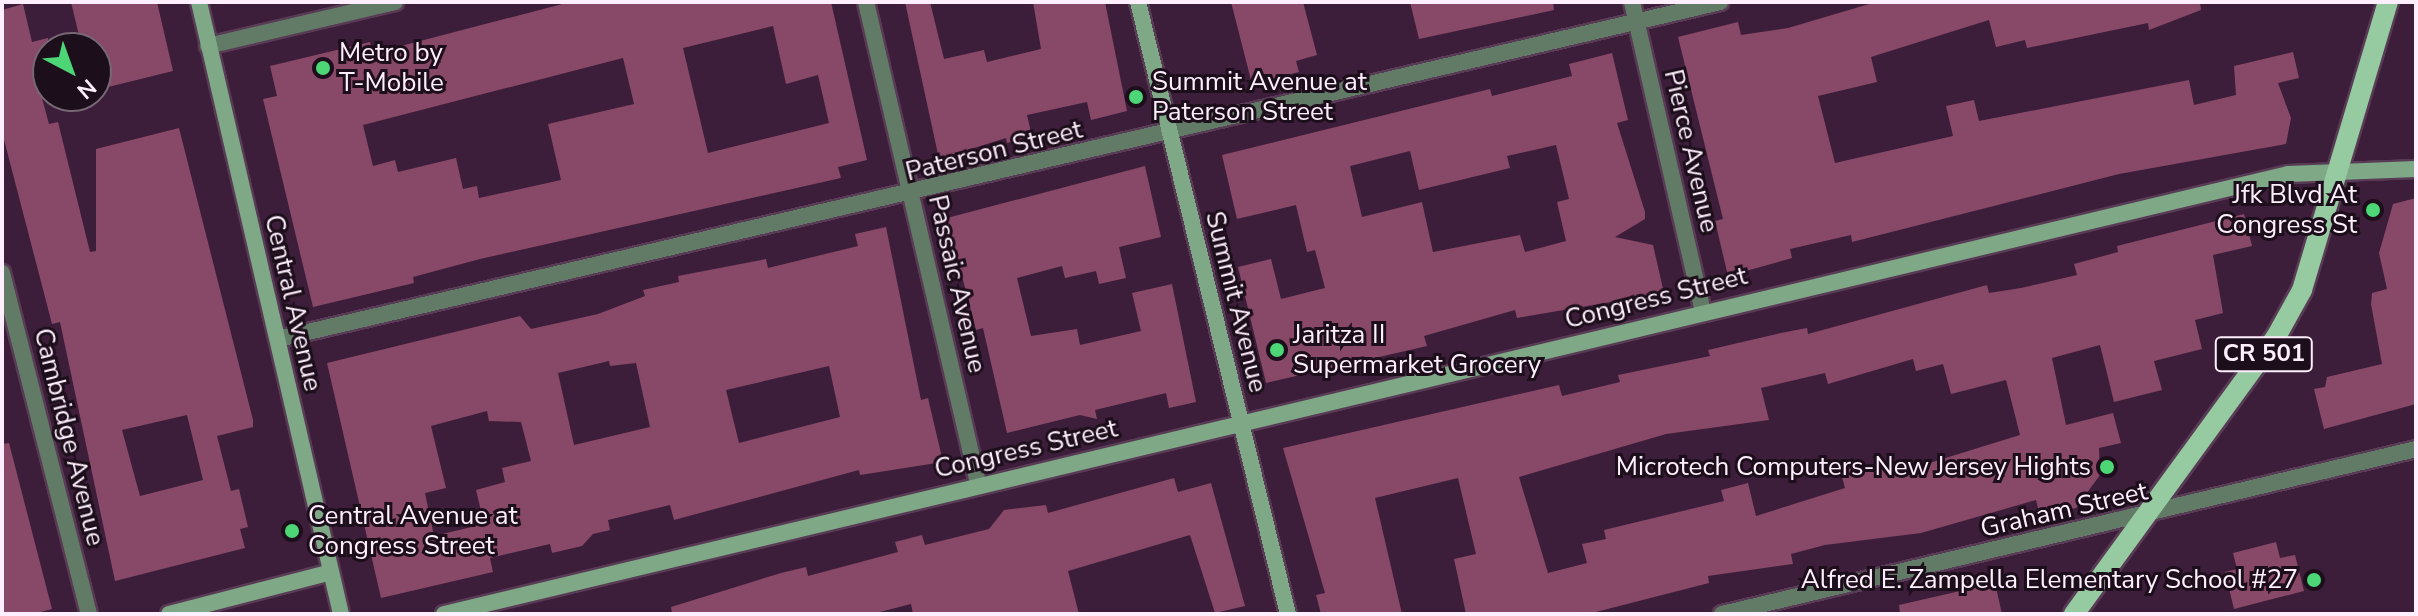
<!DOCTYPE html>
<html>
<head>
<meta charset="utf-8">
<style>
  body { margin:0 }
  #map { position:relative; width:2418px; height:616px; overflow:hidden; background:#3d1e3a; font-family:"Nunito Sans",sans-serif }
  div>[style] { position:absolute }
  .building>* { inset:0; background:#884868 }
  .roads { filter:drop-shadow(2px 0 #583b55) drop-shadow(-2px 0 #583b55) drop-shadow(0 2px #583b55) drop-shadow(0 -2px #583b55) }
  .street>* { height:16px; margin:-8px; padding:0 8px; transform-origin:8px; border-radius:8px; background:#627b66 }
  .secondary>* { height:16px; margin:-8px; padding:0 8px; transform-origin:8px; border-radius:8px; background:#7fa887 }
  .primary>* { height:20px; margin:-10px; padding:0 10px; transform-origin:10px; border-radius:10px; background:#96caa0 }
  .dots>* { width:22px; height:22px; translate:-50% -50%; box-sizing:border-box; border:4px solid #1c0e1b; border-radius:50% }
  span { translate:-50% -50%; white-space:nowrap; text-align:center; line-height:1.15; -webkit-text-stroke:6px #1c0e1b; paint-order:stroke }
  .shield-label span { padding:2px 6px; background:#1c0e1b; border:2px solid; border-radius:6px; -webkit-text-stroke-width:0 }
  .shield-label { font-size:24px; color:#ffeefd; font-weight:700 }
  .poi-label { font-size:26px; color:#ffeefd }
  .left { translate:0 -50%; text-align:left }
  .right { translate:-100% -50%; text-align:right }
  .street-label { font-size:26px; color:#ffeefd }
  .frame { position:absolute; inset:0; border:4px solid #ffeefd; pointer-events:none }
  .north { position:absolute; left:32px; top:32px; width:80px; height:80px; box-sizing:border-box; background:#1c0e1b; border:2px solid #776875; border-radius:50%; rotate:139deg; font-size:22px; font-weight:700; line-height:32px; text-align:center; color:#ffeefd }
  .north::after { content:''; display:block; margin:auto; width:28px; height:36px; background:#4cd676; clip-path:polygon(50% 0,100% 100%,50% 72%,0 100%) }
</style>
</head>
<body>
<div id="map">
  <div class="building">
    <i style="clip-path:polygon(71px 2px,157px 2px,173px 71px,96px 90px,96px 48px,82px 48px)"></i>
    <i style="clip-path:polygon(evenodd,570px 2px,831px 2px,867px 160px,838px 167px,841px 178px,480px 259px,413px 277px,414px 283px,313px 307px,263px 99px,277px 96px,270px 66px,370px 42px,372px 52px,401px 46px,570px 2px,773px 26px,786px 84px,818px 75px,829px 123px,708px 153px,683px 48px,773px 26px,570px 2px,623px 58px,634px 104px,548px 124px,561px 180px,479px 198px,477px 186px,463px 189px,456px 158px,398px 172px,395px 160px,373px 166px,363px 125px,623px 58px)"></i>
    <i style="clip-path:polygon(905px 2px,930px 2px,944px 59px,984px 50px,987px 62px,1041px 49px,1033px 2px,1105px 2px,1127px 111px,1091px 120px,1087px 102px,1027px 115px,1032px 137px,1007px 143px,1006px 138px,939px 159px)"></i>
    <i style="clip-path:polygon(1231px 2px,1303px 2px,1317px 55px,1296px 61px,1299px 72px,1252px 84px)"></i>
    <i style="clip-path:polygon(1410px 2px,1553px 2px,1554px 10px,1419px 39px)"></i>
    <i style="clip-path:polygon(1876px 2px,2200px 2px,2201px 10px,2149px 30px,2148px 23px,2027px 48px,2025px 40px,1996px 47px,1989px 20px,1871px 57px,1877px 82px,1818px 96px,1835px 163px,1953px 136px,1946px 106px,1974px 100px,1979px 121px,2189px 80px,2194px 105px,2236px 95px,2234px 66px,2293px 52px,2299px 78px,2278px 83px,2291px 118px,2286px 144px,2119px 174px,1852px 242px,1851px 235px,1790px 249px,1792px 258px,1728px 276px,1715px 221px,1723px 219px,1678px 37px,1738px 22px,1741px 35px,1788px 28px)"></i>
    <i style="clip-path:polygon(evenodd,23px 4px,32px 42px,48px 38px,48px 73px,36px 76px,49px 124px,58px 122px,90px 252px,96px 251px,96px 149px,179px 128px,253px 420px,253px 427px,217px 436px,231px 491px,239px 489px,248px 527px,240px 529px,245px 548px,115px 581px,60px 322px,52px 324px,2px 132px,2px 10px,23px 4px,187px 415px,203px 480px,140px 496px,122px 430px,187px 415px)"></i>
    <i style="clip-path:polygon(evenodd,1612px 53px,1628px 120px,1617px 123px,1645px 212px,1645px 219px,1615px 237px,1653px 245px,1664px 293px,1517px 318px,1515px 310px,1424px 336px,1427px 346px,1266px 383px,1238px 267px,1271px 259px,1281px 299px,1325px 288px,1315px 250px,1307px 252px,1296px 205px,1237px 219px,1222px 155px,1490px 89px,1492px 96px,1572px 76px,1569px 64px,1612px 53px,1556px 145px,1569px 199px,1557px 202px,1566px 241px,1525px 252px,1520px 235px,1433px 252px,1422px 202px,1362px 217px,1350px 166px,1410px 151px,1419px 190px,1510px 168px,1507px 156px,1556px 145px)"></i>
    <i style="clip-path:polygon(1145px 166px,1161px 237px,1119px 247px,1126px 278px,1099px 284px,1096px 271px,1065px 278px,1062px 266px,1017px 278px,1031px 336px,1077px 329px,1080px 345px,1141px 331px,1132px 293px,1172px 284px,1196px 402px,1169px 408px,1166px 393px,1095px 410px,1097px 419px,1080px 415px,1007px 433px,983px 328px,976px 330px,947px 218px)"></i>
    <i style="clip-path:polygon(2416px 198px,2416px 404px,2324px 429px,2314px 389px,2325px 387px,2327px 377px,2382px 364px,2371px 304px,2372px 293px,2387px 289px,2379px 253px,2393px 204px)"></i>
    <i style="clip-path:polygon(evenodd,2244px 214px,2252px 246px,2213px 255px,2223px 313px,2195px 320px,2202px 349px,2154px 361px,2162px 390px,2114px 402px,2100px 345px,2052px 358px,2066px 425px,2113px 413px,2121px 443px,2099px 448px,2100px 475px,2076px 508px,2040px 517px,2036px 500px,1921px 533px,1825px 545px,1791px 554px,1793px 564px,1708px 576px,1709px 583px,1588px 614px,1466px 614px,1454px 559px,1476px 554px,1458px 478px,1375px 498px,1402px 614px,1321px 614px,1316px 595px,1325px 593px,1283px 448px,1559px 385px,1562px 396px,1620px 382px,1618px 375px,1710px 356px,1708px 350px,1781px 333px,1807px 328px,1808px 334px,1987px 285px,1989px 293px,2021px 288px,2077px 275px,2074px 264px,2118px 252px,2117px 246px,2244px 214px,1913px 359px,1916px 371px,1943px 364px,1951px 394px,2006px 380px,2020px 435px,1897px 473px,1895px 463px,1840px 470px,1845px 488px,1756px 516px,1748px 483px,1721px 490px,1724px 501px,1604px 530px,1606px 539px,1582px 544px,1587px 563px,1548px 573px,1519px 477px,1666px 434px,1769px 420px,1761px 388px,1825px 373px,1828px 384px,1913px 359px)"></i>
    <i style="clip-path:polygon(evenodd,886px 227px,921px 400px,928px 398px,943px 462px,860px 475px,859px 470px,674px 520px,670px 505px,608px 520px,610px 530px,593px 534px,582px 546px,552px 553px,550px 544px,490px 558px,493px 572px,381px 598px,327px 363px,520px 316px,531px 329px,598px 314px,645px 296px,643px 290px,679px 282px,678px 276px,766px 259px,768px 268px,858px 246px,855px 234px,886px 227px,609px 361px,610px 366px,636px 363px,650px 427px,574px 445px,558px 373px,609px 361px,886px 227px,829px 366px,840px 417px,739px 443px,726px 390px,829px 366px,886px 227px,487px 411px,489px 421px,521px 422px,531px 461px,502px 468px,505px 482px,476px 490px,484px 524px,434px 536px,425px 493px,446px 488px,431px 426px,487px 411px)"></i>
    <i style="clip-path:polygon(9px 443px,52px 609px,33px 614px,2px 614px,2px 444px)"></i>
    <i style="clip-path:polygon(1174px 478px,1178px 492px,1211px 483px,1245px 606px,1215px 613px,1190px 535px,1068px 571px,1079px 614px,913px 614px,911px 604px,872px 614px,672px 614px,671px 607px,781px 573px,806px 567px,808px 576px,898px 552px,895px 542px,922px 535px,925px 545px,989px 529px,1004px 510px,1046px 505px,1048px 513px)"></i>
    <i style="clip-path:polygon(2276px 542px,2280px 558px,2295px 555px,2304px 591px,2234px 609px,2225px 572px,2237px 569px,2233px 553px)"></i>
    <i style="clip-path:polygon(1995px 583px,2002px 614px,1900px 614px,1899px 605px)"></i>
  </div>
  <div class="roads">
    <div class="street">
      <i style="left:866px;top:2px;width:495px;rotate:76.9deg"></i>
      <i style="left:1632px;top:2px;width:317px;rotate:77.1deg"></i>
      <i style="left:208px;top:46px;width:192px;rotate:-13.2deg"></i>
      <i style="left:2px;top:273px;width:352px;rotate:75.7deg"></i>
      <i style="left:278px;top:339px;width:1481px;rotate:-13.15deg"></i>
      <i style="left:1722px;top:614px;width:713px;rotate:-13.37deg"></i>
    </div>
    <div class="secondary">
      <i style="left:199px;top:2px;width:628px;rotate:76.94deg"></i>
      <i style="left:1138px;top:2px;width:630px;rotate:76.23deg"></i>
      <i style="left:169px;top:614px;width:167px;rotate:-14.5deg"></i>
      <i style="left:444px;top:614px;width:1896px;rotate:-13.42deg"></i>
      <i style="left:2288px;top:174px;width:128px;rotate:-2.2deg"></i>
    </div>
    <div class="primary">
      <i style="left:2074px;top:614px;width:343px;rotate:-53.9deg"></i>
      <i style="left:2276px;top:337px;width:54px;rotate:-61deg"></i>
      <i style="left:2302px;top:290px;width:301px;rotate:-73.4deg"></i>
    </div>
  </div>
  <div class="dots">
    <i style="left:323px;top:68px;background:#4cd676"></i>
    <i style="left:1136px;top:97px;background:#4cd676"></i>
    <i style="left:2373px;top:210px;background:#4cd676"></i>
    <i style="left:1277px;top:350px;background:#4cd676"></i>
    <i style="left:2107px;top:467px;background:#4cd676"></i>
    <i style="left:292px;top:531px;background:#4cd676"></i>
    <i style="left:2314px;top:580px;background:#4cd676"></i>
  </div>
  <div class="shield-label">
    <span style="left:2264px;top:354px">CR 501</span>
  </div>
  <div class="poi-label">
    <span class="left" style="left:339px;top:68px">Metro by<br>T-Mobile</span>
    <span class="left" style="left:1152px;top:97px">Summit Avenue at<br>Paterson Street</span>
    <span class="right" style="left:2357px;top:210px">Jfk Blvd At<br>Congress St</span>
    <span class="left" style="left:1293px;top:350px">Jaritza II<br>Supermarket Grocery</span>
    <span class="right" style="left:2091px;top:467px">Microtech Computers-New Jersey Hights</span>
    <span class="left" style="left:308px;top:531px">Central Avenue at<br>Congress Street</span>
    <span class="right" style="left:2298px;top:580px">Alfred E. Zampella Elementary School #27</span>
  </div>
  <div class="street-label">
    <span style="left:994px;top:151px;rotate:-14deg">Paterson Street</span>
    <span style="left:1691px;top:151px;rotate:77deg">Pierce Avenue</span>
    <span style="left:957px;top:284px;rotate:77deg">Passaic Avenue</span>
    <span style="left:1656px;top:298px;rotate:-14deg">Congress Street</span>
    <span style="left:1236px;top:302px;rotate:76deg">Summit Avenue</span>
    <span style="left:293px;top:303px;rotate:77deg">Central Avenue</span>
    <span style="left:69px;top:437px;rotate:76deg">Cambridge Avenue</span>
    <span style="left:1026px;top:449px;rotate:-13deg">Congress Street</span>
    <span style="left:2064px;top:510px;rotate:-13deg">Graham Street</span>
  </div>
  <div class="frame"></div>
  <div class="north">N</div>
</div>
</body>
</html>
